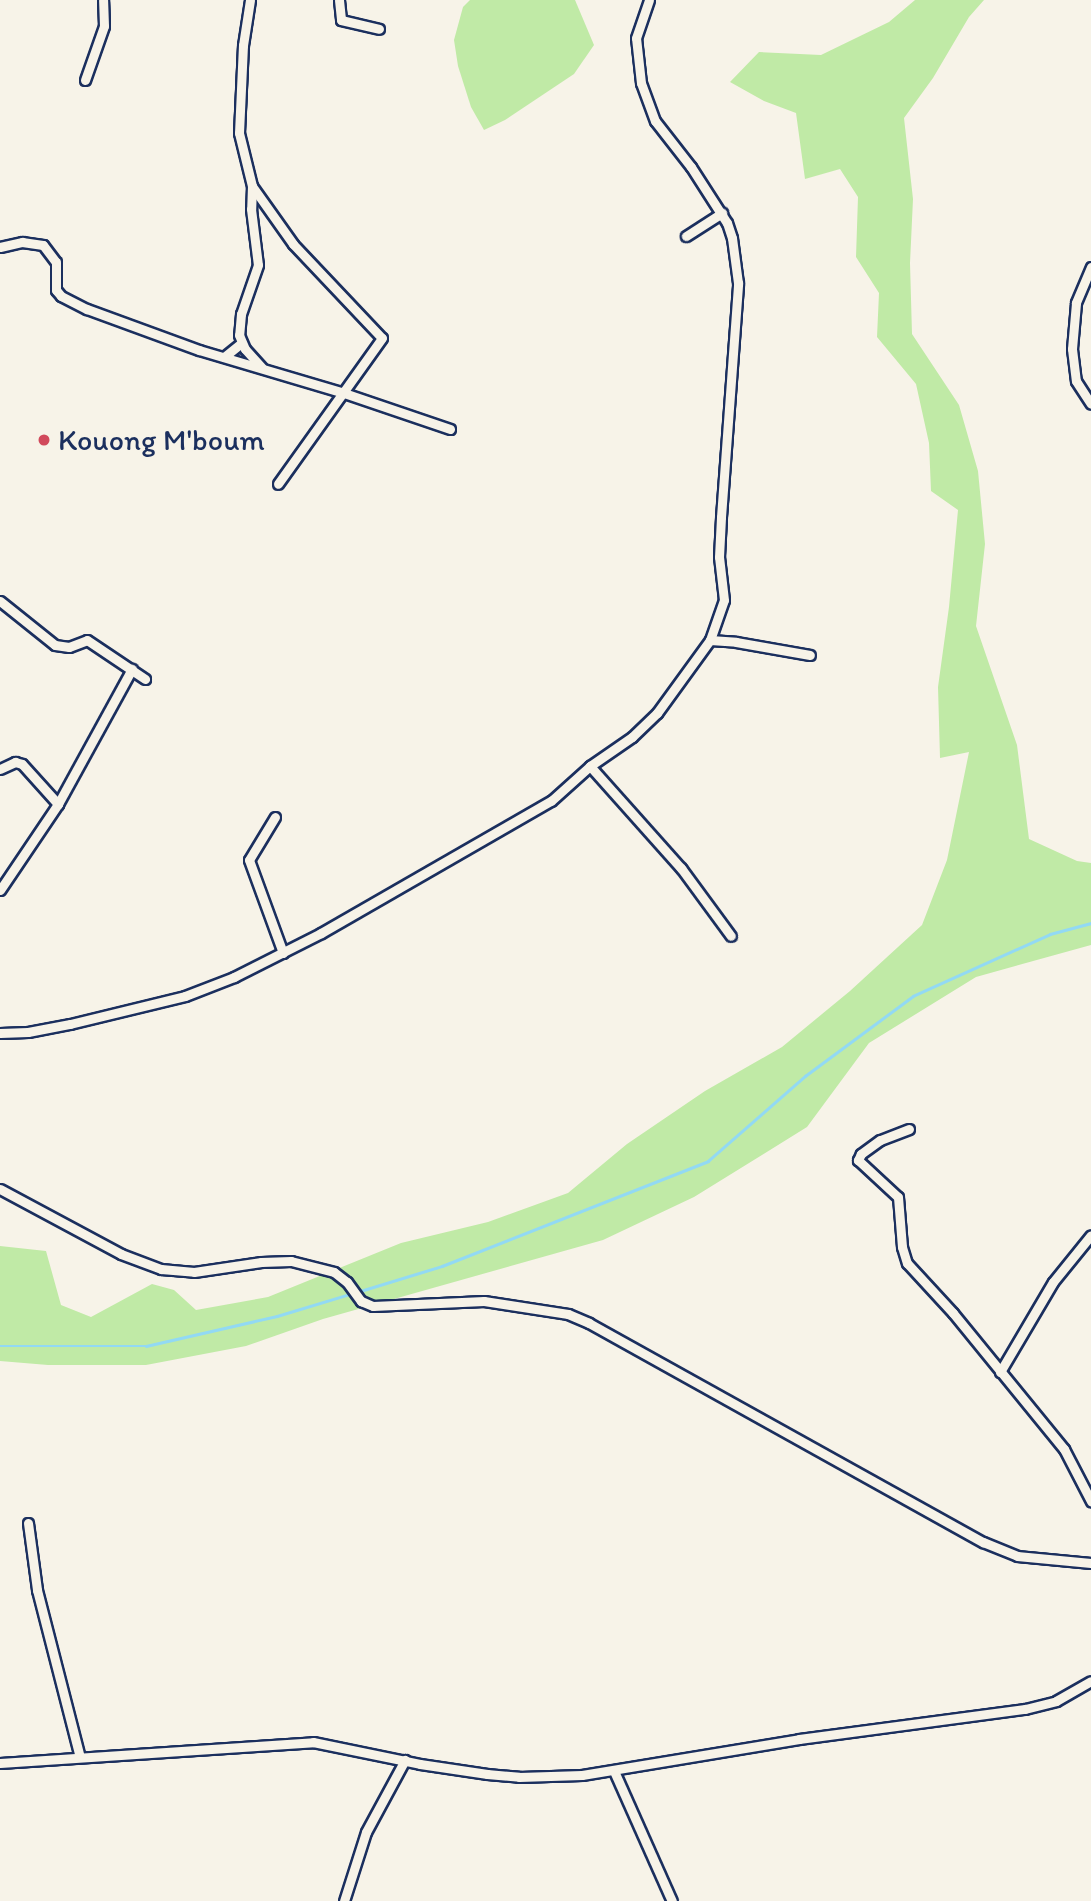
<!DOCTYPE html>
<html>
<head>
<meta charset="utf-8">
<style>
  body { margin:0 }
  #map { position:relative; width:1091px; height:1901px; overflow:hidden; background:#f7f3e8; font-family:Itim,sans-serif }
  div>[style] { position:absolute }
  .green>* { inset:0; background:#c0eaa6 }
  .stream>* { height:2.5px; margin:-1.25px; padding:0 1.25px; transform-origin:1.25px; border-radius:1.25px; background:#92d9f4 }
  .roads { filter:drop-shadow(2px 0 #1b2f5e) drop-shadow(-2px 0 #1b2f5e) drop-shadow(0 2px #1b2f5e) drop-shadow(0 -2px #1b2f5e) }
  .minor>* { height:9px; margin:-4.5px; padding:0 4.5px; transform-origin:4.5px; border-radius:4.5px; background:#f7f3e8 }
  .dots>* { width:19px; height:19px; translate:-50% -50%; box-sizing:border-box; border:4px solid #f7f3e8; border-radius:50% }
  span { translate:-50% -50%; white-space:nowrap; text-align:center; line-height:1.15; -webkit-text-stroke:7px #f7f3e8; paint-order:stroke }
  .poi-label { font-size:30px; color:#1b2f5e }
  .left { translate:0 -50%; text-align:left }
</style>
</head>
<body>
<div id="map">
  <div class="green">
    <i style="clip-path:polygon(470px 0,575px 0,594px 45px,574px 74px,505px 120px,484px 130px,471px 107px,458px 66px,454px 40px,463px 7px)"></i>
    <i style="clip-path:polygon(915px 0,984px 0,969px 17px,933px 78px,904px 118px,913px 199px,910px 263px,912px 334px,959px 405px,978px 471px,985px 544px,976px 626px,1017px 745px,1029px 839px,1077px 861px,1091px 863px,1091px 945px,976px 977px,869px 1043px,807px 1127px,694px 1197px,603px 1240px,323px 1319px,246px 1346px,146px 1365px,48px 1365px,0 1361px,0 1246px,46px 1251px,61px 1305px,91px 1317px,152px 1284px,174px 1290px,196px 1310px,268px 1297px,401px 1243px,488px 1222px,568px 1193px,627px 1144px,705px 1091px,782px 1047px,850px 991px,922px 925px,947px 860px,969px 752px,940px 758px,938px 687px,949px 607px,958px 510px,931px 491px,929px 443px,916px 384px,877px 337px,879px 293px,856px 257px,858px 197px,840px 169px,805px 179px,796px 113px,764px 101px,730px 82px,759px 52px,821px 55px,889px 22px)"></i>
  </div>
  <div class="stream">
    <i style="left:357px;top:1292px;width:89px;rotate:-17deg"></i>
    <i style="left:442px;top:1266px;width:286px;rotate:-21.5deg"></i>
    <i style="left:708px;top:1161px;width:129px;rotate:-41.2deg"></i>
    <i style="left:805px;top:1076px;width:134px;rotate:-36.5deg"></i>
    <i style="left:913px;top:996px;width:150px;rotate:-24.3deg"></i>
    <i style="left:1050px;top:934px;width:42px;rotate:-15deg"></i>
    <i style="left:0;top:1346px;width:146px"></i>
    <i style="left:146px;top:1346px;width:134px;rotate:-12.9deg"></i>
    <i style="left:277px;top:1316px;width:76px;rotate:-16.8deg"></i>
  </div>
  <div class="roads">
    <div class="minor">
      <i style="left:250px;top:0;width:46px;rotate:98.8deg"></i>
      <i style="left:243px;top:45px;width:88px;rotate:92.6deg"></i>
      <i style="left:239px;top:133px;width:55px;rotate:76.2deg"></i>
      <i style="left:252px;top:186px;width:71px;rotate:54.7deg"></i>
      <i style="left:293px;top:244px;width:129px;rotate:46.6deg"></i>
      <i style="left:382px;top:338px;width:179px;rotate:125.5deg"></i>
      <i style="left:339px;top:0;width:20px;rotate:84deg"></i>
      <i style="left:341px;top:20px;width:39px;rotate:13deg"></i>
      <i style="left:85px;top:80px;width:57px;rotate:-70.6deg"></i>
      <i style="left:104px;top:26px;width:26px;rotate:-92deg"></i>
      <i style="left:252px;top:186px;width:23px;rotate:92deg"></i>
      <i style="left:251px;top:209px;width:56px;rotate:82.9deg"></i>
      <i style="left:258px;top:265px;width:52px;rotate:109.1deg"></i>
      <i style="left:241px;top:314px;width:21px;rotate:95deg"></i>
      <i style="left:239px;top:335px;width:15px;rotate:67deg"></i>
      <i style="left:245px;top:349px;width:25px;rotate:48deg"></i>
      <i style="left:686px;top:236px;width:43px;rotate:-32.6deg"></i>
      <i style="left:0;top:247px;width:23px;rotate:-13deg"></i>
      <i style="left:22px;top:242px;width:21px;rotate:8deg"></i>
      <i style="left:43px;top:245px;width:21px;rotate:53deg"></i>
      <i style="left:56px;top:262px;width:28px;rotate:90deg"></i>
      <i style="left:56px;top:290px;width:8px;rotate:50deg"></i>
      <i style="left:61px;top:296px;width:29px;rotate:27deg"></i>
      <i style="left:87px;top:309px;width:119px;rotate:20.1deg"></i>
      <i style="left:199px;top:350px;width:151px;rotate:16.5deg"></i>
      <i style="left:344px;top:393px;width:112px;rotate:18.8deg"></i>
      <i style="left:1091px;top:267px;width:39px;rotate:113deg"></i>
      <i style="left:1076px;top:303px;width:46px;rotate:95deg"></i>
      <i style="left:1072px;top:349px;width:32px;rotate:83deg"></i>
      <i style="left:1076px;top:381px;width:27px;rotate:57deg"></i>
      <i style="left:224px;top:357px;width:22px;rotate:-39deg"></i>
      <i style="left:0;top:601px;width:70px;rotate:38.7deg"></i>
      <i style="left:55px;top:645px;width:14px;rotate:8deg"></i>
      <i style="left:69px;top:647px;width:19px;rotate:-21deg"></i>
      <i style="left:87px;top:640px;width:70px;rotate:33.9deg"></i>
      <i style="left:710px;top:640px;width:26px;rotate:4deg"></i>
      <i style="left:736px;top:642px;width:75px;rotate:10deg"></i>
      <i style="left:590px;top:766px;width:137px;rotate:48.3deg"></i>
      <i style="left:681px;top:868px;width:84px;rotate:53.7deg"></i>
      <i style="left:0;top:769px;width:17px;rotate:-25deg"></i>
      <i style="left:15px;top:762px;width:7px;rotate:16deg"></i>
      <i style="left:22px;top:764px;width:54px;rotate:48deg"></i>
      <i style="left:275px;top:817px;width:50px;rotate:121.2deg"></i>
      <i style="left:249px;top:860px;width:99px;rotate:69.9deg"></i>
      <i style="left:0;top:890px;width:104px;rotate:-56deg"></i>
      <i style="left:58px;top:804px;width:154px;rotate:-61.3deg"></i>
      <i style="left:0;top:1033px;width:28px;rotate:-2deg"></i>
      <i style="left:28px;top:1032px;width:43px;rotate:-10.8deg"></i>
      <i style="left:70px;top:1024px;width:118px;rotate:-13.7deg"></i>
      <i style="left:185px;top:996px;width:53px;rotate:-21.2deg"></i>
      <i style="left:234px;top:977px;width:97px;rotate:-26.8deg"></i>
      <i style="left:321px;top:933px;width:265px;rotate:-29.9deg"></i>
      <i style="left:551px;top:801px;width:52px;rotate:-41.9deg"></i>
      <i style="left:590px;top:766px;width:51px;rotate:-34.6deg"></i>
      <i style="left:632px;top:737px;width:35px;rotate:-44deg"></i>
      <i style="left:657px;top:713px;width:90px;rotate:-54deg"></i>
      <i style="left:710px;top:640px;width:42px;rotate:-70.7deg"></i>
      <i style="left:724px;top:600px;width:43px;rotate:-96.6deg"></i>
      <i style="left:719px;top:557px;width:40px;rotate:-87.1deg"></i>
      <i style="left:721px;top:517px;width:235px;rotate:-85.8deg"></i>
      <i style="left:738px;top:283px;width:45px;rotate:-97.6deg"></i>
      <i style="left:732px;top:238px;width:16px;rotate:-108deg"></i>
      <i style="left:727px;top:223px;width:67px;rotate:-122.7deg"></i>
      <i style="left:691px;top:167px;width:58px;rotate:-128deg"></i>
      <i style="left:655px;top:121px;width:40px;rotate:-110.2deg"></i>
      <i style="left:641px;top:83px;width:45px;rotate:-96.3deg"></i>
      <i style="left:636px;top:38px;width:40px;rotate:-71.1deg"></i>
      <i style="left:909px;top:1129px;width:31px;rotate:159deg"></i>
      <i style="left:880px;top:1140px;width:24px;rotate:144deg"></i>
      <i style="left:861px;top:1154px;width:7px;rotate:117deg"></i>
      <i style="left:858px;top:1160px;width:54px;rotate:42.8deg"></i>
      <i style="left:898px;top:1197px;width:50px;rotate:85.4deg"></i>
      <i style="left:902px;top:1247px;width:17px;rotate:73deg"></i>
      <i style="left:907px;top:1263px;width:68px;rotate:47.4deg"></i>
      <i style="left:953px;top:1313px;width:176px;rotate:50.8deg"></i>
      <i style="left:1064px;top:1449px;width:59px;rotate:62.6deg"></i>
      <i style="left:0;top:1189px;width:137px;rotate:28.2deg"></i>
      <i style="left:121px;top:1254px;width:43px;rotate:20.6deg"></i>
      <i style="left:161px;top:1269px;width:33px;rotate:5deg"></i>
      <i style="left:194px;top:1272px;width:68px;rotate:-8.5deg"></i>
      <i style="left:261px;top:1262px;width:30px;rotate:-2deg"></i>
      <i style="left:291px;top:1261px;width:44px;rotate:14.3deg"></i>
      <i style="left:334px;top:1272px;width:16px;rotate:38deg"></i>
      <i style="left:347px;top:1282px;width:24px;rotate:54deg"></i>
      <i style="left:361px;top:1301px;width:13px;rotate:23deg"></i>
      <i style="left:373px;top:1306px;width:111px;rotate:-2.6deg"></i>
      <i style="left:484px;top:1301px;width:85px;rotate:8.8deg"></i>
      <i style="left:568px;top:1314px;width:23px;rotate:23deg"></i>
      <i style="left:589px;top:1323px;width:451px;rotate:29.1deg"></i>
      <i style="left:983px;top:1542px;width:37px;rotate:22deg"></i>
      <i style="left:1017px;top:1556px;width:74px;rotate:5.4deg"></i>
      <i style="left:1000px;top:1372px;width:104px;rotate:-59.5deg"></i>
      <i style="left:1053px;top:1282px;width:60px;rotate:-51deg"></i>
      <i style="left:28px;top:1523px;width:68px;rotate:82.3deg"></i>
      <i style="left:37px;top:1590px;width:172px;rotate:75.6deg"></i>
      <i style="left:0;top:1763px;width:314px;rotate:-3.8deg"></i>
      <i style="left:313px;top:1742px;width:109px;rotate:11.6deg"></i>
      <i style="left:420px;top:1764px;width:68px;rotate:8.5deg"></i>
      <i style="left:487px;top:1774px;width:32px;rotate:5deg"></i>
      <i style="left:519px;top:1777px;width:63px;rotate:-1.8deg"></i>
      <i style="left:582px;top:1775px;width:220px;rotate:-9.4deg"></i>
      <i style="left:799px;top:1739px;width:228px;rotate:-7.6deg"></i>
      <i style="left:1025px;top:1709px;width:32px;rotate:-14deg"></i>
      <i style="left:1056px;top:1701px;width:40px;rotate:-29.7deg"></i>
      <i style="left:614px;top:1771px;width:142px;rotate:66deg"></i>
      <i style="left:344px;top:1901px;width:72px;rotate:-72.3deg"></i>
      <i style="left:366px;top:1832px;width:82px;rotate:-61.6deg"></i>
    </div>
  </div>
  <div class="dots">
    <i style="left:44px;top:440px;background:#d1495b"></i>
  </div>
  <div class="poi-label">
    <span class="left" style="left:58px;top:440px">Kouong M'boum</span>
  </div>
</div>
</body>
</html>
